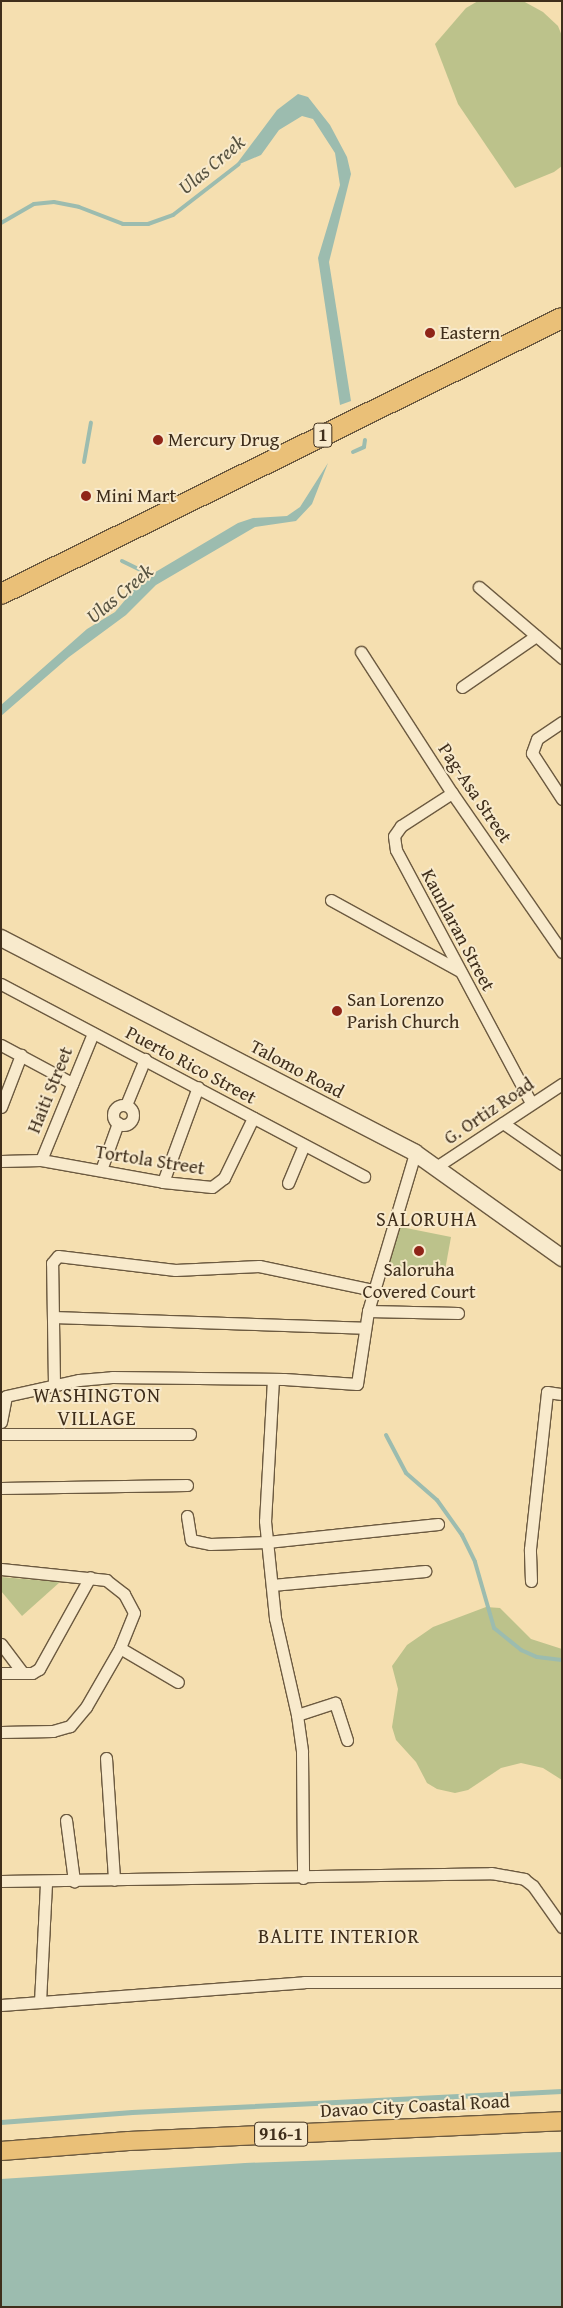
<!DOCTYPE html>
<html>
<head>
<meta charset="utf-8">
<style>
  body { margin:0 }
  #map { position:relative; width:563px; height:2308px; overflow:hidden; background:#f5dfb0; font-family:"Gentium Book Plus",serif }
  div>[style] { position:absolute }
  .green>* { inset:0; background:#bcc28b }
  .water>* { inset:0; background:#9cbcaf }
  .stream>* { height:4px; margin:-2px; padding:0 2px; transform-origin:2px; border-radius:2px; background:#9cbcaf }
  .roads { filter:drop-shadow(1px 0 #6c5a40) drop-shadow(-1px 0 #6c5a40) drop-shadow(0 1px #6c5a40) drop-shadow(0 -1px #6c5a40) }
  .street>* { height:11px; margin:-5.5px; padding:0 5.5px; transform-origin:5.5px; border-radius:5.5px; background:#f8eacc }
  .street>.ring { margin:-5.5px; padding:0; box-sizing:content-box; background:none; border:11px solid #f8eacc; border-radius:50% }
  .secondary>* { height:16px; margin:-8px; padding:0 8px; transform-origin:8px; border-radius:8px; background:#f8eacc }
  .primary>* { height:18px; margin:-9px; padding:0 9px; transform-origin:9px; border-radius:9px; background:#eac078 }
  .highway>* { height:20px; margin:-10px; padding:0 10px; transform-origin:10px; border-radius:10px; background:#eac078 }
  .dots>* { width:14px; height:14px; translate:-50% -50%; box-sizing:border-box; border:2px solid #f8eacc; border-radius:50% }
  span { translate:-50% -50%; white-space:nowrap; text-align:center; line-height:1.15; -webkit-text-stroke:4px #f8eacc; paint-order:stroke }
  .shield-label span { padding:1px 4px; background:#f8eacc; border:1px solid; border-radius:4px; -webkit-text-stroke-width:0 }
  .shield-label { font-size:18px; color:#3f2e1b; font-weight:700 }
  .poi-label { font-size:19px; color:#3f2e1b }
  .left { translate:0 -50%; text-align:left }
  .street-label { font-size:19px; color:#3f2e1b }
  .water-label { font-size:20px; color:#565240; font-style:italic }
  .neighbourhood-label { font-size:20px; color:#3f2e1b; letter-spacing:1px }
  .frame { position:absolute; inset:0; border:2px solid #3f2e1b; pointer-events:none }
</style>
</head>
<body>
<div id="map">
  <div class="green">
    <i style="clip-path:polygon(478px 1px,523px 1px,543px 12px,558px 26px,562px 36px,562px 166px,554px 172px,515px 188px,458px 104px,435px 44px,466px 8px)"></i>
    <i style="clip-path:polygon(396px 1226px,451px 1237px,444px 1276px,388px 1265px)"></i>
    <i style="clip-path:polygon(1px 1577px,60px 1582px,22px 1616px,1px 1591px)"></i>
    <i style="clip-path:polygon(486px 1607px,500px 1608px,531px 1639px,562px 1649px,562px 1780px,543px 1768px,521px 1763px,501px 1768px,468px 1790px,455px 1793px,437px 1789px,427px 1783px,416px 1762px,396px 1740px,392px 1727px,398px 1689px,392px 1666px,407px 1645px,433px 1627px)"></i>
  </div>
  <div class="water">
    <i style="clip-path:polygon(298px 94px,308px 97px,330px 125px,347px 157px,351px 174px,329px 262px,351px 401px,340px 405px,318px 258px,340px 185px,335px 153px,313px 119px,302px 116px,279px 130px,261px 155px,235px 166px,277px 110px)"></i>
    <i style="clip-path:polygon(328px 463px,312px 504px,296px 521px,255px 527px,156px 585px,126px 615px,69px 657px,1px 716px,1px 705px,87px 629px,115px 612px,142px 580px,238px 523px,253px 518px,287px 516px,300px 507px)"></i>
    <i style="clip-path:polygon(562px 2089px,562px 2094px,133px 2115px,1px 2125px,1px 2120px,132px 2110px)"></i>
    <i style="clip-path:polygon(562px 2152px,562px 2307px,1px 2307px,1px 2179px,245px 2163px)"></i>
  </div>
  <div class="stream">
    <i style="left:1px;top:223px;width:38px;rotate:-30deg"></i>
    <i style="left:34px;top:204px;width:20px;rotate:-6deg"></i>
    <i style="left:54px;top:202px;width:25px;rotate:11deg"></i>
    <i style="left:79px;top:207px;width:47px;rotate:21.1deg"></i>
    <i style="left:123px;top:224px;width:25px"></i>
    <i style="left:148px;top:224px;width:27px;rotate:-20deg"></i>
    <i style="left:173px;top:215px;width:83px;rotate:-37.7deg"></i>
    <i style="left:353px;top:452px;width:12px;rotate:-24deg"></i>
    <i style="left:364px;top:447px;width:7px;rotate:-82deg"></i>
    <i style="left:84px;top:462px;width:40px;rotate:-80deg"></i>
    <i style="left:122px;top:561px;width:37px;rotate:26deg"></i>
    <i style="left:386px;top:1435px;width:43px;rotate:62.2deg"></i>
    <i style="left:406px;top:1473px;width:41px;rotate:41.1deg"></i>
    <i style="left:437px;top:1500px;width:43px;rotate:54.5deg"></i>
    <i style="left:462px;top:1535px;width:30px;rotate:64deg"></i>
    <i style="left:475px;top:1562px;width:69px;rotate:73.9deg"></i>
    <i style="left:494px;top:1628px;width:35px;rotate:39deg"></i>
    <i style="left:521px;top:1650px;width:17px;rotate:24deg"></i>
    <i style="left:537px;top:1657px;width:25px;rotate:7deg"></i>
  </div>
  <div class="roads">
    <div class="street">
      <i style="left:479px;top:587px;width:109px;rotate:40.5deg"></i>
      <i style="left:361px;top:652px;width:168px;rotate:57.2deg"></i>
      <i style="left:452px;top:793px;width:193px;rotate:55.3deg"></i>
      <i style="left:462px;top:687px;width:90px;rotate:-34.6deg"></i>
      <i style="left:562px;top:722px;width:30px;rotate:146deg"></i>
      <i style="left:537px;top:739px;width:15px;rotate:110deg"></i>
      <i style="left:532px;top:753px;width:55px;rotate:56.9deg"></i>
      <i style="left:452px;top:793px;width:61px;rotate:147.1deg"></i>
      <i style="left:401px;top:826px;width:12px;rotate:125deg"></i>
      <i style="left:394px;top:836px;width:14px;rotate:82deg"></i>
      <i style="left:396px;top:850px;width:287px;rotate:61.9deg"></i>
      <i style="left:331px;top:900px;width:147px;rotate:28.8deg"></i>
      <i style="left:1px;top:984px;width:411px;rotate:27.9deg"></i>
      <i style="left:1px;top:1045px;width:81px;rotate:28.2deg"></i>
      <i style="left:126px;top:1105px;width:50px;rotate:-67.6deg"></i>
      <i class="ring" style="left:113px;top:1105px;width:9px;height:9px"></i>
      <i style="left:1px;top:1107px;width:56px;rotate:-69deg"></i>
      <i style="left:503px;top:1123px;width:72px;rotate:34.8deg"></i>
      <i style="left:41px;top:1160px;width:137px;rotate:-67.7deg"></i>
      <i style="left:1px;top:1161px;width:40px;rotate:-1.4deg"></i>
      <i style="left:41px;top:1160px;width:124px;rotate:10.2deg"></i>
      <i style="left:163px;top:1182px;width:49px;rotate:5.8deg"></i>
      <i style="left:212px;top:1187px;width:15px;rotate:-37deg"></i>
      <i style="left:224px;top:1178px;width:67px;rotate:-64.2deg"></i>
      <i style="left:436px;top:1167px;width:151px;rotate:-33.4deg"></i>
      <i style="left:101px;top:1170px;width:50px;rotate:-70.1deg"></i>
      <i style="left:163px;top:1182px;width:101px;rotate:-69.8deg"></i>
      <i style="left:288px;top:1183px;width:41px;rotate:-67.2deg"></i>
      <i style="left:368px;top:1311px;width:90px;rotate:1.3deg"></i>
      <i style="left:53px;top:1317px;width:311px;rotate:2deg"></i>
      <i style="left:273px;top:1379px;width:142px;rotate:93.2deg"></i>
      <i style="left:265px;top:1521px;width:98px;rotate:84.1deg"></i>
      <i style="left:275px;top:1618px;width:99px;rotate:77.2deg"></i>
      <i style="left:297px;top:1715px;width:37px;rotate:82deg"></i>
      <i style="left:302px;top:1752px;width:126px;rotate:89.5deg"></i>
      <i style="left:54px;top:1384px;width:121px;rotate:-90.9deg"></i>
      <i style="left:52px;top:1263px;width:9px;rotate:-49deg"></i>
      <i style="left:58px;top:1256px;width:118px;rotate:6.8deg"></i>
      <i style="left:175px;top:1270px;width:84px;rotate:-2.7deg"></i>
      <i style="left:259px;top:1266px;width:116px;rotate:11.9deg"></i>
      <i style="left:1px;top:1422px;width:26px;rotate:-79deg"></i>
      <i style="left:6px;top:1396px;width:75px;rotate:-12.4deg"></i>
      <i style="left:79px;top:1380px;width:33px;rotate:-5deg"></i>
      <i style="left:112px;top:1377px;width:172px;rotate:0.7deg"></i>
      <i style="left:284px;top:1379px;width:73px;rotate:3.9deg"></i>
      <i style="left:357px;top:1384px;width:74px;rotate:-81.4deg"></i>
      <i style="left:368px;top:1311px;width:165px;rotate:-73.4deg"></i>
      <i style="left:1px;top:1434px;width:189px"></i>
      <i style="left:1px;top:1488px;width:186px;rotate:-0.9deg"></i>
      <i style="left:187px;top:1516px;width:24px;rotate:81deg"></i>
      <i style="left:191px;top:1540px;width:19px;rotate:12deg"></i>
      <i style="left:210px;top:1544px;width:57px;rotate:-2deg"></i>
      <i style="left:267px;top:1542px;width:172px;rotate:-6deg"></i>
      <i style="left:1px;top:1569px;width:106px;rotate:6deg"></i>
      <i style="left:106px;top:1580px;width:23px;rotate:38deg"></i>
      <i style="left:124px;top:1594px;width:21px;rotate:62deg"></i>
      <i style="left:134px;top:1613px;width:38px;rotate:112deg"></i>
      <i style="left:120px;top:1648px;width:68px;rotate:120deg"></i>
      <i style="left:86px;top:1707px;width:25px;rotate:130deg"></i>
      <i style="left:70px;top:1726px;width:18px;rotate:164deg"></i>
      <i style="left:53px;top:1731px;width:52px;rotate:178.9deg"></i>
      <i style="left:531px;top:1581px;width:32px;rotate:-92deg"></i>
      <i style="left:530px;top:1549px;width:158px;rotate:-83.8deg"></i>
      <i style="left:547px;top:1392px;width:15px;rotate:8deg"></i>
      <i style="left:272px;top:1585px;width:154px;rotate:-5.2deg"></i>
      <i style="left:1px;top:1644px;width:36px;rotate:53deg"></i>
      <i style="left:120px;top:1648px;width:67px;rotate:30.4deg"></i>
      <i style="left:1px;top:1673px;width:31px"></i>
      <i style="left:32px;top:1673px;width:8px;rotate:-30deg"></i>
      <i style="left:39px;top:1669px;width:105px;rotate:-61deg"></i>
      <i style="left:297px;top:1715px;width:40px;rotate:-18deg"></i>
      <i style="left:335px;top:1703px;width:39px;rotate:72deg"></i>
      <i style="left:106px;top:1758px;width:122px;rotate:86.2deg"></i>
      <i style="left:66px;top:1820px;width:62px;rotate:82.5deg"></i>
      <i style="left:1px;top:1881px;width:490px;rotate:-0.9deg"></i>
      <i style="left:491px;top:1873px;width:34px;rotate:10deg"></i>
      <i style="left:524px;top:1879px;width:11px;rotate:38deg"></i>
      <i style="left:533px;top:1886px;width:50px;rotate:54.7deg"></i>
      <i style="left:40px;top:2002px;width:120px;rotate:-87.1deg"></i>
      <i style="left:1px;top:2005px;width:304px;rotate:-4.3deg"></i>
      <i style="left:304px;top:1982px;width:258px"></i>
    </div>
    <div class="secondary">
      <i style="left:1px;top:938px;width:466px;rotate:27.4deg"></i>
      <i style="left:415px;top:1153px;width:181px;rotate:35.5deg"></i>
    </div>
    <div class="primary">
      <i style="left:1px;top:2151px;width:128px;rotate:-4.5deg"></i>
      <i style="left:129px;top:2141px;width:433px;rotate:-2.6deg"></i>
    </div>
    <div class="highway">
      <i style="left:1px;top:594px;width:625px;rotate:-26.2deg"></i>
    </div>
  </div>
  <div class="dots">
    <i style="left:430px;top:333px;background:#8f2418"></i>
    <i style="left:158px;top:440px;background:#8f2418"></i>
    <i style="left:86px;top:496px;background:#8f2418"></i>
    <i style="left:337px;top:1011px;background:#8f2418"></i>
    <i style="left:419px;top:1251px;background:#8f2418"></i>
  </div>
  <div class="shield-label">
    <span style="left:323px;top:435px">1</span>
    <span style="left:281px;top:2134px">916-1</span>
  </div>
  <div class="poi-label">
    <span class="left" style="left:440px;top:333px">Eastern</span>
    <span class="left" style="left:168px;top:440px">Mercury Drug</span>
    <span class="left" style="left:96px;top:496px">Mini Mart</span>
    <span class="left" style="left:347px;top:1011px">San Lorenzo<br>Parish Church</span>
    <span style="left:419px;top:1281px">Saloruha<br>Covered Court</span>
  </div>
  <div class="street-label">
    <span style="left:475px;top:793px;rotate:56deg">Pag-Asa Street</span>
    <span style="left:458px;top:930px;rotate:62deg">Kaunlaran Street</span>
    <span style="left:191px;top:1065px;rotate:28deg">Puerto Rico Street</span>
    <span style="left:297px;top:1069px;rotate:28deg">Talomo Road</span>
    <span style="left:50px;top:1090px;rotate:-68deg">Haiti Street</span>
    <span style="left:489px;top:1111px;rotate:-34deg">G. Ortiz Road</span>
    <span style="left:150px;top:1160px;rotate:9deg">Tortola Street</span>
    <span style="left:415px;top:2106px;rotate:-3deg">Davao City Coastal Road</span>
  </div>
  <div class="water-label">
    <span style="left:211px;top:164px;rotate:-40deg">Ulas Creek</span>
    <span style="left:119px;top:593px;rotate:-40deg">Ulas Creek</span>
  </div>
  <div class="neighbourhood-label">
    <span style="left:427px;top:1218px">SALORUHA</span>
    <span style="left:97px;top:1406px">WASHINGTON<br>VILLAGE</span>
    <span style="left:339px;top:1935px">BALITE INTERIOR</span>
  </div>
  <div class="frame"></div>
</div>
</body>
</html>
